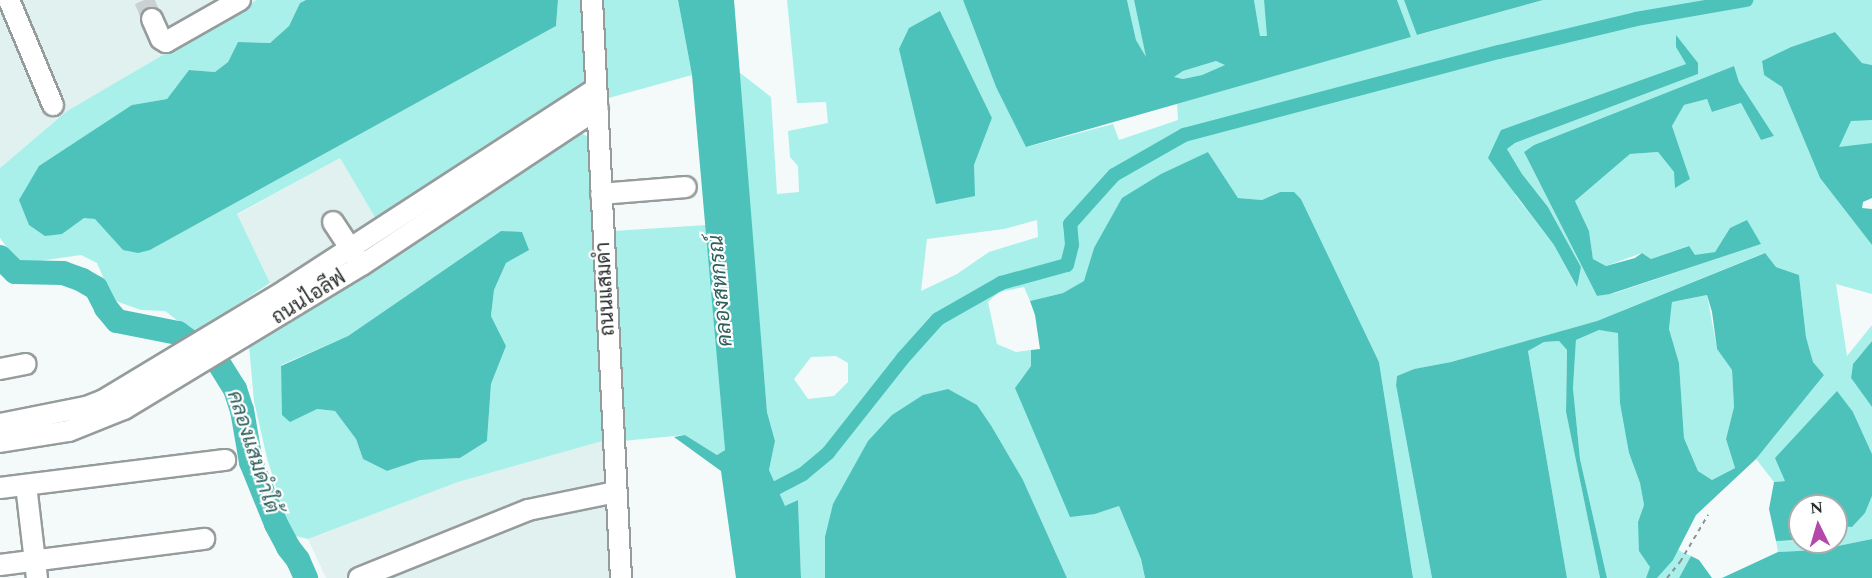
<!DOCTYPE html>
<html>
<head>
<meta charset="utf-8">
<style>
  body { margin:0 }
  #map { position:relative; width:1872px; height:578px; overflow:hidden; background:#f3faf9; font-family:Spectral,Sarabun,serif }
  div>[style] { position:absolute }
  .built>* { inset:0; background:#e0f1ef }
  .green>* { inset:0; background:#a9f0ea }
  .water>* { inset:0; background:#4cc2ba }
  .canal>* { height:14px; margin:-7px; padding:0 7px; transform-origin:7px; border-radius:7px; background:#4cc2ba }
  .river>* { height:24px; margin:-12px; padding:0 12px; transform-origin:12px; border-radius:12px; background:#4cc2ba }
  .minor-tunnel>* { height:20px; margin-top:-10px; transform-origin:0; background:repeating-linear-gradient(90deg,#cbd1d1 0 20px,transparent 0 30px) }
  .path>* { height:2px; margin-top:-1px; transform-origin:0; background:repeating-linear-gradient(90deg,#8c9191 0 4.5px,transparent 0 9px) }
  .roads { filter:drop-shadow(2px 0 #969c9c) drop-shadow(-2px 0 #969c9c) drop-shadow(0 2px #969c9c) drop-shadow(0 -2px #969c9c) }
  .minor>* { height:20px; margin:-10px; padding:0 10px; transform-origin:10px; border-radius:10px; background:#fff }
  span { translate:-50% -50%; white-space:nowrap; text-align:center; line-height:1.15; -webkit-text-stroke:4.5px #fff; paint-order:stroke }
  .street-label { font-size:20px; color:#2c2f2f }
  .water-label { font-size:21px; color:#2d5f5b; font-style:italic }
  .north { position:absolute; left:1788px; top:494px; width:60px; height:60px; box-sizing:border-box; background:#fff; border:2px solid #abacac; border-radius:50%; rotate:355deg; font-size:16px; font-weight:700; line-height:24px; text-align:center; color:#2c2f2f }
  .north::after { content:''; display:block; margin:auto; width:21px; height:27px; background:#b549aa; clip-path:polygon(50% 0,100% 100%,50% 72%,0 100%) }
</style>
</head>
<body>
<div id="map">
  <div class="built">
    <i style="clip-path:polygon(0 0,257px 0,67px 111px,0 168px)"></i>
    <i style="clip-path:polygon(340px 158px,376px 219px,273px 289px,237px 215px)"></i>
    <i style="clip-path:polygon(606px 440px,613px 578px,326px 578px,308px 539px,458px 482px)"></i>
  </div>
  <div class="green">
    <i style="clip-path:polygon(257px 0,306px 0,300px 3px,289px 26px,270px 43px,238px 42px,228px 62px,215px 72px,189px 70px,167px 99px,132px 105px,62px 234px,84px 217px,96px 219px,123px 250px,150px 250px,556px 26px,558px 0,582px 0,590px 76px,584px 90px,376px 219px,340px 158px,237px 214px,270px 283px,194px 333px,165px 311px,141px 310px,113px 300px,97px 263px,81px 255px,25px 263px,14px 257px,0 238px,0 168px,67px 111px)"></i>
    <i style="clip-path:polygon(597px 0,678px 0,692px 75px,605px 99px)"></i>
    <i style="clip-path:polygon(evenodd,787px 0,963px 0,996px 87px,1027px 147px,1113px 124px,1119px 140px,1178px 120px,1177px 102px,1411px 37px,1397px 0,1404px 0,1418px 35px,1543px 0,1872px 0,1872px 65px,1862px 63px,1835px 32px,1791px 47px,1762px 61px,1764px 75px,1782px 87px,1820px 178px,1872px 245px,1872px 294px,1836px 284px,1847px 356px,1872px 325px,1872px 341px,1853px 364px,1851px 378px,1872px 407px,1872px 454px,1853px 412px,1785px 481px,1774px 482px,1756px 459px,1824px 375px,1813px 362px,1806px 337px,1799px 275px,1776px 267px,1764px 253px,1597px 321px,1451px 362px,1414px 369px,1397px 376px,1396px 385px,1432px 578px,1413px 578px,1379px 362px,1301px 199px,1293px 192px,1280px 192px,1262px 200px,1238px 198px,1208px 152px,1094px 248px,1085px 281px,1063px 293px,1030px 301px,1024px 287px,999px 292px,988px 302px,997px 344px,1016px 352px,1031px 350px,1031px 366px,1095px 514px,1119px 506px,1141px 559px,1145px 578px,1067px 578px,1023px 480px,992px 427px,825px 537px,825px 578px,801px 578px,798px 500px,785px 507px,769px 470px,775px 441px,767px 412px,739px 72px,771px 97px,777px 194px,799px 192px,798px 166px,790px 157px,788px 131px,828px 123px,826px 102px,797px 103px,787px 0,940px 11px,992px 118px,974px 165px,940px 11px,787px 0,1676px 47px,1698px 74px,1515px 143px,1507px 149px,1522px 174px,1548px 207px,1581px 267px,1576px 286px,1554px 245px,1516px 196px,1501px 130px,1686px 64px,1676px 47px,787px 0,1734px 66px,1739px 82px,1774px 136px,1761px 140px,1741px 103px,1713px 112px,1707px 99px,1684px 105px,1672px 126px,1690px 179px,1674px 172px,1658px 152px,1630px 154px,1575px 201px,1589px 231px,1593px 259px,1606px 266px,1642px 253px,1651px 259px,1688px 246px,1695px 256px,1715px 252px,1730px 228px,1760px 244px,1615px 293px,1597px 296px,1524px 152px,1534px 145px,1734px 66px,787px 0,1037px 220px,1038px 237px,989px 252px,957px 274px,921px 291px,927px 239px,1004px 229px,1037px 220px,787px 0,836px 356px,848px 363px,848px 382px,834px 396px,808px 399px,794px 379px,811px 357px,836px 356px)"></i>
    <i style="clip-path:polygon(1127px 0,1134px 0,1147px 60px,1136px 40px)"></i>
    <i style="clip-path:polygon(1254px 0,1264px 0,1268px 36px,1260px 36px)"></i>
    <i style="clip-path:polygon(1216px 61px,1226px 65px,1202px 75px,1183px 79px,1173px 77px,1183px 71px)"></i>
    <i style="clip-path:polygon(1851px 120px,1872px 120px,1872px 143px,1838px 148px)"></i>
    <i style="clip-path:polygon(evenodd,581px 133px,593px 140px,606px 440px,458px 482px,308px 539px,291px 535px,267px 458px,254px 401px,249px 346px,581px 133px,501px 231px,528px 250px,506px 263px,494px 290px,491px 316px,506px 346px,491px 384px,487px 441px,460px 458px,420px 460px,387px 471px,363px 459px,356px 439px,335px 411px,317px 409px,282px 389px,281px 365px,348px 336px,501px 231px)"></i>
    <i style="clip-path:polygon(706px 225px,725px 450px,717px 455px,685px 435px,622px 441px,614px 231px)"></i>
    <i style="clip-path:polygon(1707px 295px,1717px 349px,1732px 370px,1734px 407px,1726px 439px,1735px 468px,1712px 480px,1698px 471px,1684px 438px,1679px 363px,1669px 329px,1672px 302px)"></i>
    <i style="clip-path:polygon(1599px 330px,1618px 332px,1629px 453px,1640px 483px,1644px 505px,1638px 522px,1650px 567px,1646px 578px,1607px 578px,1580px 459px,1573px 388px,1576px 340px)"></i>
    <i style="clip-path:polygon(1559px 341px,1567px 350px,1566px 412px,1600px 578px,1567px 578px,1528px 351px,1544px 342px)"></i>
    <i style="clip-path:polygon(1872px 496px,1872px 539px,1818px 550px,1778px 552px,1776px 541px,1836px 542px,1836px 526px,1852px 527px,1865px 513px)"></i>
    <i style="clip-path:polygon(1678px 550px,1691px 556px,1679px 578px,1657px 578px)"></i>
  </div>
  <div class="water">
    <i style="clip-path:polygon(306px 0,558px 0,556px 26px,150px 250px,138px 253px,123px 250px,95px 219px,84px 218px,62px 234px,45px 236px,29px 225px,19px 200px,39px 166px,132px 105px,167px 99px,189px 70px,215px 72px,228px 62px,238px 42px,270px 43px,289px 26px,300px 3px)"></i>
    <i style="clip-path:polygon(678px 0,734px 0,767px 412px,775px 441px,769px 470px,785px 506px,798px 500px,801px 578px,736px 578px,721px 471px,674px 437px,685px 435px,717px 455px,725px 450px,692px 75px)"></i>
    <i style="clip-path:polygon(evenodd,963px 0,1127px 0,1136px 40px,1146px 57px,1134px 0,1254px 0,1260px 36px,1267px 36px,1264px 0,1397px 0,1411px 37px,1026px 147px,996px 87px,963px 0,1216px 61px,1225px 65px,1202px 75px,1183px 79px,1174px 77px,1183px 71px,1216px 61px)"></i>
    <i style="clip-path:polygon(1404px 0,1543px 0,1417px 35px)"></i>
    <i style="clip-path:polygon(940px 11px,992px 118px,974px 165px,975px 196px,936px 204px,899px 49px,909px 28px)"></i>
    <i style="clip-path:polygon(1835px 32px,1862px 63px,1872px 65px,1872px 120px,1851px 121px,1839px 147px,1872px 143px,1872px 198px,1863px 202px,1862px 208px,1872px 209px,1872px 245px,1820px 178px,1782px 87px,1764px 75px,1762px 61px,1791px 47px)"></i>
    <i style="clip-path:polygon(1676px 35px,1698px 63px,1698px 74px,1515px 143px,1507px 149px,1522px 174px,1548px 207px,1581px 267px,1577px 287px,1554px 245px,1488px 158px,1501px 130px,1686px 64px,1676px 47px)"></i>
    <i style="clip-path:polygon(1734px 66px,1739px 82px,1774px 136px,1761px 140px,1741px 103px,1712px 112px,1707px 99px,1684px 105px,1672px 126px,1690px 179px,1675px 188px,1674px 172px,1658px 152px,1630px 154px,1575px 201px,1589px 231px,1593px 259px,1606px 266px,1635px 258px,1642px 253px,1651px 259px,1689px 246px,1695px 255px,1715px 252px,1730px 228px,1747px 220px,1761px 244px,1610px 294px,1597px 296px,1524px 152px,1534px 145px)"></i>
    <i style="clip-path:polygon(1208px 152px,1238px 198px,1262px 200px,1280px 192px,1294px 192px,1301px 199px,1379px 362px,1413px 578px,1145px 578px,1141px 559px,1119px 506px,1095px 514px,1070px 517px,1015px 388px,1031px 366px,1031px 350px,1040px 349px,1035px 315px,1030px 301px,1063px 293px,1084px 281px,1094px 248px,1122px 198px,1161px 174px)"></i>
    <i style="clip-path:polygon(501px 231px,522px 232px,529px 250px,506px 263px,494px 290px,491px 316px,506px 346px,491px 384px,487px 441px,460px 458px,420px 460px,387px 471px,363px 459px,356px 439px,335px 411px,317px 409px,290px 422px,282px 415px,281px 366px,348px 336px)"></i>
    <i style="clip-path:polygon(evenodd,1765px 253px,1776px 267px,1799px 275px,1806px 337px,1813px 362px,1824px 375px,1756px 459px,1696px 515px,1673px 560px,1657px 578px,1646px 578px,1650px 567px,1639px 551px,1638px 522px,1644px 505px,1640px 483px,1629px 453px,1620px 403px,1618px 333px,1599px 330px,1576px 340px,1573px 388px,1580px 459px,1607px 578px,1600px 578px,1566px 412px,1567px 350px,1559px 341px,1544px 342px,1528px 351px,1567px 578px,1432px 578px,1396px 385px,1397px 376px,1414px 369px,1451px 362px,1597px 321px,1765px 253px,1707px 295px,1712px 312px,1717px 349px,1732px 370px,1734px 407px,1726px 439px,1735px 468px,1712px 480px,1698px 471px,1684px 438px,1679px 363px,1669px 329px,1672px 302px,1707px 295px)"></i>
    <i style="clip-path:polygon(1872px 341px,1872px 407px,1851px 378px,1853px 364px)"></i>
    <i style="clip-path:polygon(948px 389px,977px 405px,992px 427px,1023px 480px,1067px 578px,825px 578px,825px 537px,833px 504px,868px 441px,892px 415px,923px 395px)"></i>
    <i style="clip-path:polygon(1837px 391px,1853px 412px,1872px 454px,1872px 496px,1865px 513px,1852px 527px,1836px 526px,1836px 506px,1800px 506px,1800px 540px,1776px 541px,1769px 509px,1774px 482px,1785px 481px,1775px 458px)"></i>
    <i style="clip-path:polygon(1872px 539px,1872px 578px,1722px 578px,1778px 552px,1818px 550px)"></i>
    <i style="clip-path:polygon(1691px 556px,1699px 560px,1712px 578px,1679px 578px)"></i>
  </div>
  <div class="canal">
    <i style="left:761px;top:496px;width:47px;rotate:-27.6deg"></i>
    <i style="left:803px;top:474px;width:33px;rotate:-40deg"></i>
    <i style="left:828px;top:453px;width:121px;rotate:-51.7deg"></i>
    <i style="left:903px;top:358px;width:52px;rotate:-48.1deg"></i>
    <i style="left:938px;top:319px;width:73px;rotate:-29.7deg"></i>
    <i style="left:1001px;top:283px;width:68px;rotate:-15.3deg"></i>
    <i style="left:1067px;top:265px;width:21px;rotate:-76deg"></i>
    <i style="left:1072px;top:245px;width:21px;rotate:-95deg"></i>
    <i style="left:1070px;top:224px;width:66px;rotate:-48.1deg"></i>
    <i style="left:1114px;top:175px;width:81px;rotate:-29.7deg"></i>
    <i style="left:1184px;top:135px;width:326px;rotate:-14.8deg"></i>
    <i style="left:1499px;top:52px;width:141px;rotate:-13.5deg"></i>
    <i style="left:1636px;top:19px;width:112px;rotate:-9.8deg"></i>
  </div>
  <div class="river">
    <i style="left:0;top:257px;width:21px;rotate:45deg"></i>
    <i style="left:15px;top:272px;width:48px;rotate:1.2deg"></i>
    <i style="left:63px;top:273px;width:20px;rotate:20deg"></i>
    <i style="left:82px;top:280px;width:16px;rotate:30deg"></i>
    <i style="left:96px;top:288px;width:22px;rotate:63deg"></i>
    <i style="left:106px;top:308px;width:17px;rotate:50deg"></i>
    <i style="left:117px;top:321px;width:62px;rotate:11.1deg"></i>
    <i style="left:178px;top:333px;width:49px;rotate:35.9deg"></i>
    <i style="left:218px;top:362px;width:32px;rotate:58deg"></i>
    <i style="left:235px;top:389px;width:22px;rotate:72deg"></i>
    <i style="left:242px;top:410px;width:53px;rotate:80.2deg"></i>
    <i style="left:251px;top:462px;width:67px;rotate:68deg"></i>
    <i style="left:276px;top:524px;width:26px;rotate:62deg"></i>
    <i style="left:288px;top:547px;width:16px;rotate:52deg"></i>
    <i style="left:298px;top:560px;width:20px;rotate:66deg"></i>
  </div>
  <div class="minor-tunnel">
    <i style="left:144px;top:0;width:21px;rotate:67deg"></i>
  </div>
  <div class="path">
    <i style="left:1667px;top:578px;width:21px;rotate:-51deg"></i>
    <i style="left:1680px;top:562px;width:55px;rotate:-59.2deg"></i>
  </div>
  <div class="roads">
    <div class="minor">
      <i style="left:9px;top:0;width:114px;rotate:67.3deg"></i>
      <i style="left:592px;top:0;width:579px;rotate:87.13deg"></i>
      <i style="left:152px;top:19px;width:22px;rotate:66deg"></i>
      <i style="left:161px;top:39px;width:6px;rotate:31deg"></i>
      <i style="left:166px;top:42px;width:85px;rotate:-29.6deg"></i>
      <i style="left:601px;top:194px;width:85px;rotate:-4.7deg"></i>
      <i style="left:333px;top:222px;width:42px;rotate:56.7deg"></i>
      <i style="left:0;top:369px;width:26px;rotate:-11deg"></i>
      <i style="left:0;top:424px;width:88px;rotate:-11.2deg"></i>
      <i style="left:86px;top:407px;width:17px;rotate:-21deg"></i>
      <i style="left:102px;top:401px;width:215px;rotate:-31.1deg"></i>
      <i style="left:286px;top:290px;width:369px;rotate:-33deg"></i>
      <i style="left:0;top:442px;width:70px;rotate:-9.1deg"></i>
      <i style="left:69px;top:431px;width:59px;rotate:-21.8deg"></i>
      <i style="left:124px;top:409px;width:278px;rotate:-31.2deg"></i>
      <i style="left:362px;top:265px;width:283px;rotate:-33.6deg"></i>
      <i style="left:26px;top:485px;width:94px;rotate:83.3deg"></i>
      <i style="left:0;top:488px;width:227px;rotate:-7.1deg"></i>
      <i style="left:0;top:565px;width:206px;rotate:-7.3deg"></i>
      <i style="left:359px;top:578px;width:182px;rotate:-21.9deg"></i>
      <i style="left:528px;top:510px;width:90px;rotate:-11.6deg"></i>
    </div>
  </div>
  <div class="street-label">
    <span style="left:606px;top:289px;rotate:-93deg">ถนนแสมดำ</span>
    <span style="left:309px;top:298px;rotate:-32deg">ถนนไอลีฟ</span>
  </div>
  <div class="water-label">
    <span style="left:721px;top:291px;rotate:-95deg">คลองสหกรณ์</span>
    <span style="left:253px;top:452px;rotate:72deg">คลองแสมดำใต้</span>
  </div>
  <div class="north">N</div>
</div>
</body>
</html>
